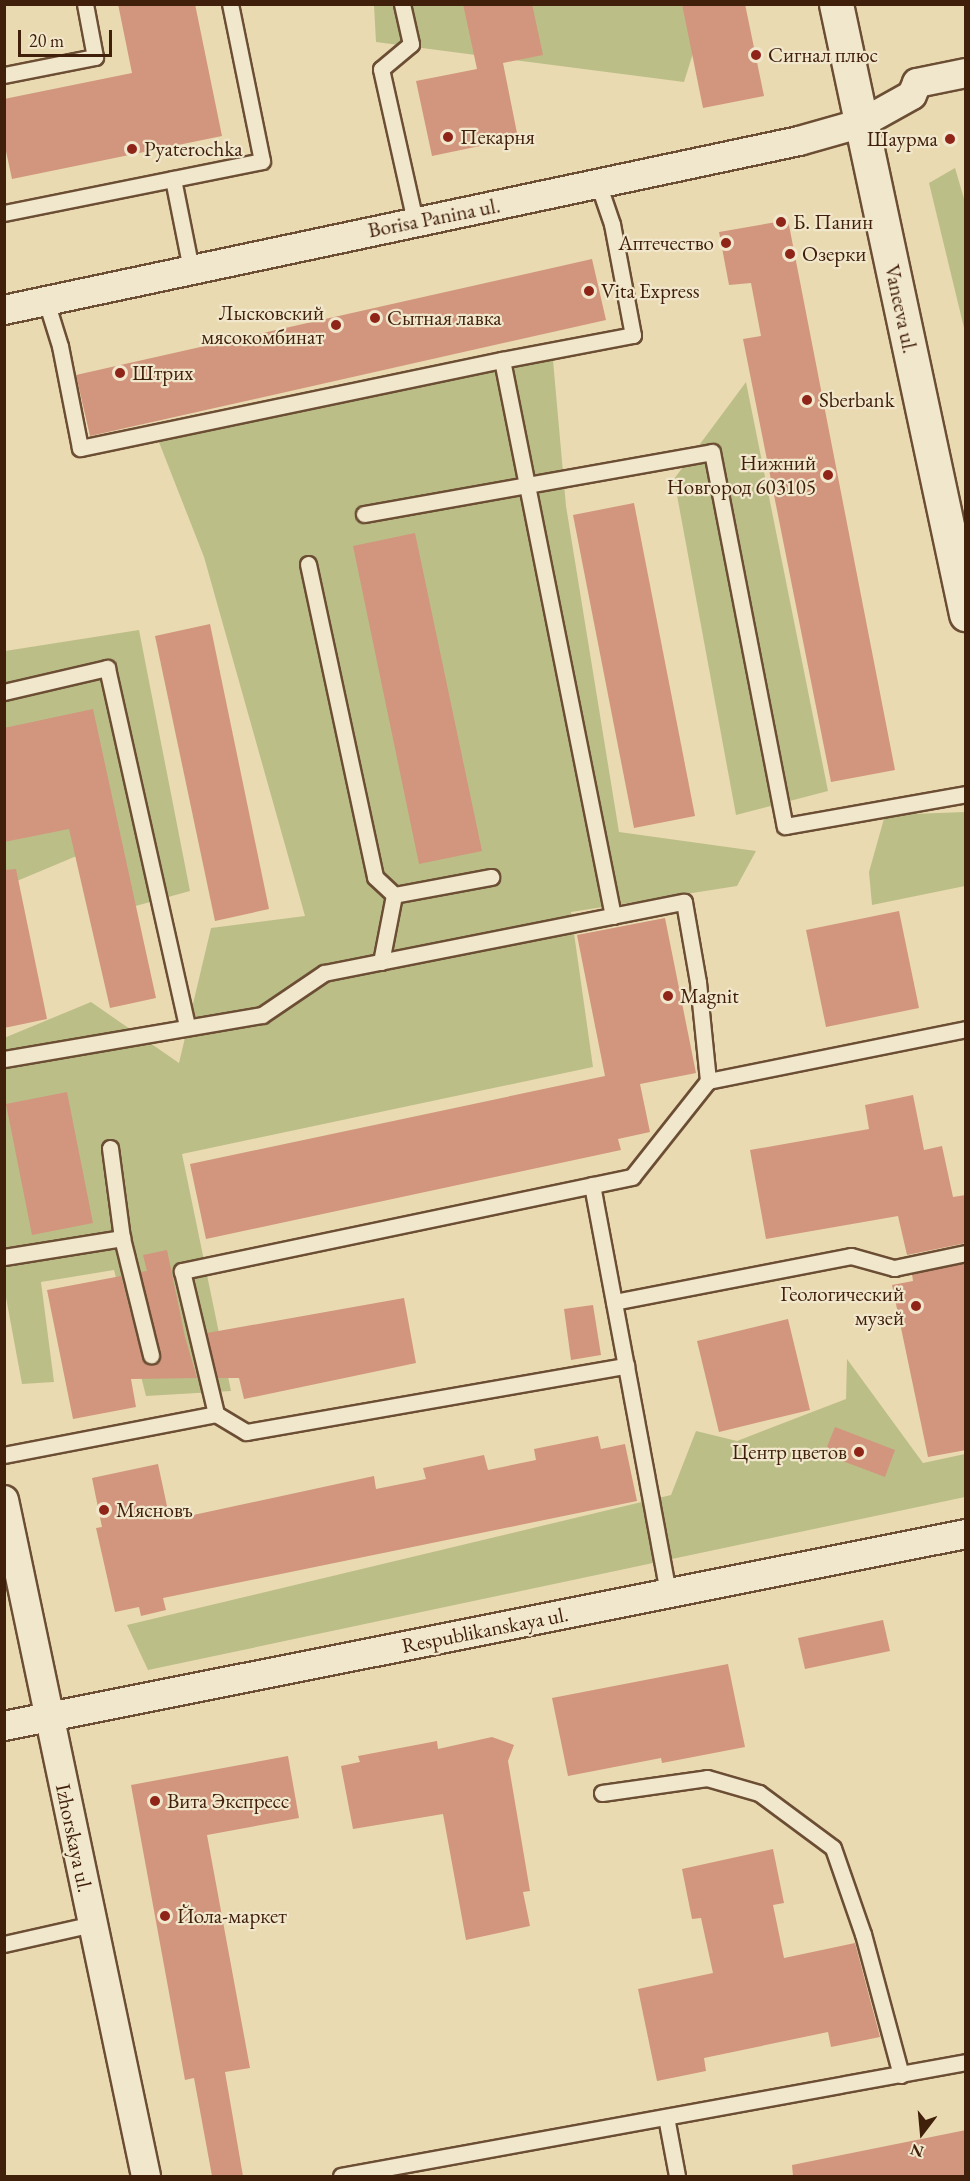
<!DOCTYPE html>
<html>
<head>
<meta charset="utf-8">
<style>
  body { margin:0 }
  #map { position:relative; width:970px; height:2181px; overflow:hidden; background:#eadab1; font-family:"EB Garamond",serif }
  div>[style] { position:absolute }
  .green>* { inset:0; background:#bcbe88 }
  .building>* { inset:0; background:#d1967d }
  .roads { filter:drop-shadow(2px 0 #6b4e34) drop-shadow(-2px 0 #6b4e34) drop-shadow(0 2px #6b4e34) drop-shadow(0 -2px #6b4e34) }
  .service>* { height:15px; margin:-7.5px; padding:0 7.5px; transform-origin:7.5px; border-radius:7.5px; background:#f1e7cc }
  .minor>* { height:28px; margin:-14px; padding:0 14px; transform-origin:14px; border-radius:14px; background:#f1e7cc }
  .secondary>* { height:33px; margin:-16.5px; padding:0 16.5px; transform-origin:16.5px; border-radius:16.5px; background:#f1e7cc }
  .dots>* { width:16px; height:16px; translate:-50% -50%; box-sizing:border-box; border:3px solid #f1e7cc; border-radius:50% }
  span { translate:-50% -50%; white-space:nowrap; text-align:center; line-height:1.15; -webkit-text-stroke:4.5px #f1e7cc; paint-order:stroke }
  .poi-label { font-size:21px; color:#41200b }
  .left { translate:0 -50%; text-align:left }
  .right { translate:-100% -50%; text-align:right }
  .street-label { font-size:21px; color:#41200b }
  .frame { position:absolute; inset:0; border:6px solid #41200b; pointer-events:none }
  .north { position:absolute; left:892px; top:2103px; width:60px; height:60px; -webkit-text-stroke:4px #f1e7cc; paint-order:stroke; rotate:196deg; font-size:16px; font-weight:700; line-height:24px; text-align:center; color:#41200b }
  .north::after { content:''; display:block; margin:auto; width:21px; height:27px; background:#41200b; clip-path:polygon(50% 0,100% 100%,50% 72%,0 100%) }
  .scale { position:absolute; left:18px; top:30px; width:94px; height:27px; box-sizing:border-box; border:3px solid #41200b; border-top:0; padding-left:8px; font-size:18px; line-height:21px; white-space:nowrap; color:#41200b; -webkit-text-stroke:4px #f1e7cc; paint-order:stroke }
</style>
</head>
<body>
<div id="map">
  <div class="green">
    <i style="clip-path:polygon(374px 5px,708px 5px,684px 82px,376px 42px)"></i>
    <i style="clip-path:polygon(955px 168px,965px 202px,965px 332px,929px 183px)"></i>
    <i style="clip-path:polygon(552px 349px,566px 506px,619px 832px,756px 851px,737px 886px,571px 912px,593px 1067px,182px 1154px,231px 1391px,146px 1396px,114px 1270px,41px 1282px,54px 1382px,22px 1384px,5px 1292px,4px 1038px,91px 1002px,179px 1063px,211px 928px,305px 916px,204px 557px,155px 432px)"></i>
    <i style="clip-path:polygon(746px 382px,828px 791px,736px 815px,674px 479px)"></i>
    <i style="clip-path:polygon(139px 630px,190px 891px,132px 907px,110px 842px,5px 886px,5px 651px)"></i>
    <i style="clip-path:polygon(965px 812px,965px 886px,872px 905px,869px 872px,885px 815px)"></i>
    <i style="clip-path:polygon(847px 1359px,923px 1463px,965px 1454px,965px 1497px,148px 1670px,127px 1625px,671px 1495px,696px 1431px,737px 1441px,846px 1399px)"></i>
  </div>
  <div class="building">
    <i style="clip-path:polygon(118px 4px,195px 4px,222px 136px,12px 179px,4px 142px,4px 99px,132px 73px)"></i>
    <i style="clip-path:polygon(463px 4px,532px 4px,543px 55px,503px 63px,518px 138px,432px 156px,416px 81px,477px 69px)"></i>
    <i style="clip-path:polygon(682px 4px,745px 4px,764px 96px,703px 108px)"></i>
    <i style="clip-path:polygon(788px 220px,895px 770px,831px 782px,743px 339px,761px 336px,751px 283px,729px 285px,719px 232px)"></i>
    <i style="clip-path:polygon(592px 259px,606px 320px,90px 436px,76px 375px)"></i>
    <i style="clip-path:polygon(634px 503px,695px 816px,634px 828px,573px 515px)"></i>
    <i style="clip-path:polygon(415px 533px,482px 851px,419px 864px,353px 546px)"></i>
    <i style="clip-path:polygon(210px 624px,269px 909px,215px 921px,155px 636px)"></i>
    <i style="clip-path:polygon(93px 709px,156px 998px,110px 1008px,69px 829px,4px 842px,4px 728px)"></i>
    <i style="clip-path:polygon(16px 869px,47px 1019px,4px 1028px,4px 870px)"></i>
    <i style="clip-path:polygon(899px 911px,919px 1008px,826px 1027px,806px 930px)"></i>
    <i style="clip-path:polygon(665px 918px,696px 1073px,640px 1084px,650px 1132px,618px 1139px,621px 1150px,206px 1239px,190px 1164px,605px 1076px,577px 935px)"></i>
    <i style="clip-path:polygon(67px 1092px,93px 1223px,32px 1235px,6px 1104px)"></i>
    <i style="clip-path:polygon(913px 1095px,924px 1150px,942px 1146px,953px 1197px,966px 1195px,966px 1243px,907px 1255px,898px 1216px,766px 1239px,750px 1150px,869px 1129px,865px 1105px)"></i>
    <i style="clip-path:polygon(167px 1250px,185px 1337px,197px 1378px,131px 1379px,136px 1407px,73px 1419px,47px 1290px,121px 1276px,142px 1357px,154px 1364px,160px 1353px,140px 1272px,147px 1271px,143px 1255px)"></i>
    <i style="clip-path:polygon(966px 1263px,966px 1450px,928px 1457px,892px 1285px,913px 1281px,912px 1274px)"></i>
    <i style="clip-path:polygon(404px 1298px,416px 1363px,244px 1399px,239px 1378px,217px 1378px,207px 1333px)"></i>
    <i style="clip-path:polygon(593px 1305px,601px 1355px,571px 1360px,564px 1309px)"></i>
    <i style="clip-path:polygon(788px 1319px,810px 1410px,719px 1432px,697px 1341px)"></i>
    <i style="clip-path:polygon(835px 1427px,895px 1450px,885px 1477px,824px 1454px)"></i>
    <i style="clip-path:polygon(598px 1436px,601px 1449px,625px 1444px,637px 1501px,163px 1598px,166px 1610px,141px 1616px,139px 1607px,115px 1612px,96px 1528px,102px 1527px,92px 1478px,158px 1464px,170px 1520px,374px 1476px,376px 1489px,426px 1479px,423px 1468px,484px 1455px,488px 1470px,536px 1460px,534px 1449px)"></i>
    <i style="clip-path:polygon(883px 1620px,890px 1651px,805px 1669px,798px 1638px)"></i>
    <i style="clip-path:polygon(728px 1664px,745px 1747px,662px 1763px,661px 1758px,568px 1776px,552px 1698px)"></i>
    <i style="clip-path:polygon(492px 1737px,514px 1745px,508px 1761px,530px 1891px,523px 1892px,530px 1926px,466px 1940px,443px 1814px,353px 1829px,341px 1766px,360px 1762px,358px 1756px,437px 1741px,438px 1749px)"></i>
    <i style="clip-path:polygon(288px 1756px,299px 1818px,207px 1835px,250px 2068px,225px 2072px,243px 2176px,212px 2176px,194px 2078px,185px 2080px,131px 1785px)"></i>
    <i style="clip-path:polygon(773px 1849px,784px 1903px,773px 1905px,784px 1958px,855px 1943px,880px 2037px,831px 2047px,828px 2032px,704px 2058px,706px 2071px,657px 2081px,638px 1989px,713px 1973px,701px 1918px,692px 1919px,682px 1869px)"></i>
    <i style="clip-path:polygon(966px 2130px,966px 2176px,793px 2176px,792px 2165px)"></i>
  </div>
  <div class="roads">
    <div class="service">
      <i style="left:402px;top:4px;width:41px;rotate:77.3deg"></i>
      <i style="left:411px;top:44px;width:39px;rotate:140deg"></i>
      <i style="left:381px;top:69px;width:156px;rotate:77.4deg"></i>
      <i style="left:4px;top:75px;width:93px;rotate:-11.2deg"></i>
      <i style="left:95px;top:57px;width:54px;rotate:-100.7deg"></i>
      <i style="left:173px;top:179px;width:92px;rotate:78.7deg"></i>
      <i style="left:599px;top:186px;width:40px;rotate:71.1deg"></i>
      <i style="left:612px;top:224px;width:113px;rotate:79.3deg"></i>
      <i style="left:633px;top:335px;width:133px;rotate:169.2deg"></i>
      <i style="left:502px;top:360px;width:567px;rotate:78.71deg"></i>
      <i style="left:4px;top:213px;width:263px;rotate:-11.4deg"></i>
      <i style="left:262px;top:161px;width:160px;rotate:-101.5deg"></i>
      <i style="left:46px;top:301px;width:47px;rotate:72.7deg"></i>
      <i style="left:60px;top:346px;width:104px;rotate:78.9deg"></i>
      <i style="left:80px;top:448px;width:431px;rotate:-11.8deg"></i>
      <i style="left:364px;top:514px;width:353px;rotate:-10.1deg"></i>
      <i style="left:712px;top:452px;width:381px;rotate:79deg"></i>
      <i style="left:785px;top:826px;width:184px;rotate:-10deg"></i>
      <i style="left:308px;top:564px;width:320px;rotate:77.9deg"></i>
      <i style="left:375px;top:877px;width:26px;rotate:43deg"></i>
      <i style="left:394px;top:895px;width:99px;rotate:-10.5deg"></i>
      <i style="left:4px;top:692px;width:106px;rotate:-13.1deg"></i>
      <i style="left:107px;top:668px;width:367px;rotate:77.4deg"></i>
      <i style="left:381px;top:962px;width:68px;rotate:-79deg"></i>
      <i style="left:4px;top:1059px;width:262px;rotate:-9.7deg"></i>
      <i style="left:262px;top:1015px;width:75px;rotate:-34.1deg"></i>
      <i style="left:324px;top:973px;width:367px;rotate:-11.2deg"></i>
      <i style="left:684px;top:902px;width:81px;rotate:80.1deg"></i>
      <i style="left:698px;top:982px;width:100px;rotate:84.2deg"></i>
      <i style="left:708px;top:1081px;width:122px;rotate:128.4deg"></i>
      <i style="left:632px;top:1177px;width:460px;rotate:168.2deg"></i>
      <i style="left:182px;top:1271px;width:147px;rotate:76.6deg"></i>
      <i style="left:216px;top:1414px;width:35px;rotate:31deg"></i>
      <i style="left:246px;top:1432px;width:386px;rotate:-9.9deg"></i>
      <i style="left:626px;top:1366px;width:231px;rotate:79.5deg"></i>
      <i style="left:708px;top:1081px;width:263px;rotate:-11.4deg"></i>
      <i style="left:110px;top:1148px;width:91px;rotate:82.4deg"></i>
      <i style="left:592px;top:1185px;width:184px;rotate:79.4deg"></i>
      <i style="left:4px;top:1257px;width:120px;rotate:-9.1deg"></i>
      <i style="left:122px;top:1238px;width:121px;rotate:76.1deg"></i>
      <i style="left:614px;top:1302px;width:241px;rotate:-11deg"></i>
      <i style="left:851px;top:1256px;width:45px;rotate:15.6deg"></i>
      <i style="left:894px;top:1268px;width:74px;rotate:-11.8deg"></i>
      <i style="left:4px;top:1455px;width:216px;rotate:-10.9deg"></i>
      <i style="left:602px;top:1793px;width:106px;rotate:-8.1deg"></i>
      <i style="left:707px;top:1778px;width:54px;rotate:16.1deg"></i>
      <i style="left:759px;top:1793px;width:92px;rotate:36.6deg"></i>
      <i style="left:833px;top:1848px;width:91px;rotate:70.8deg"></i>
      <i style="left:863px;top:1934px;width:146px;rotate:74.9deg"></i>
      <i style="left:4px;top:1944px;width:91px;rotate:-12.7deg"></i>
      <i style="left:666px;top:2117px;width:60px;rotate:79.4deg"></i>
      <i style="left:341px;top:2176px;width:635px;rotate:-10.34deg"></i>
    </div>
    <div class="minor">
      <i style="left:4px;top:310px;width:813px;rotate:-12deg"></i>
      <i style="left:799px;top:141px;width:66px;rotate:-15.9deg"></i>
      <i style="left:862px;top:123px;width:57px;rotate:-29.2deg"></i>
      <i style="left:912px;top:95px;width:13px;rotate:-67deg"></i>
      <i style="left:917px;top:83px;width:50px;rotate:-11.5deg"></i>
      <i style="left:4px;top:1500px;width:691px;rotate:78.14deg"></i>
      <i style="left:4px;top:1726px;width:981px;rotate:-11.29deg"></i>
    </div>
    <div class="secondary">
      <i style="left:836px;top:4px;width:624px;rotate:77.97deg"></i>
    </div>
  </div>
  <div class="dots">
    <i style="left:756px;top:55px;background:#8f2418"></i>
    <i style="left:448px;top:137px;background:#8f2418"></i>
    <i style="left:950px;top:139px;background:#8f2418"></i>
    <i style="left:132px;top:149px;background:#8f2418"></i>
    <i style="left:781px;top:222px;background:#8f2418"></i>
    <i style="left:726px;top:243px;background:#8f2418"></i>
    <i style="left:790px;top:254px;background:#8f2418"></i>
    <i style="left:589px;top:291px;background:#8f2418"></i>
    <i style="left:375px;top:318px;background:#8f2418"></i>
    <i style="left:336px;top:325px;background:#8f2418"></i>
    <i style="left:120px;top:373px;background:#8f2418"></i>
    <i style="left:807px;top:400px;background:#8f2418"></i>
    <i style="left:828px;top:475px;background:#8f2418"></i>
    <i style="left:668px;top:996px;background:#8f2418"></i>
    <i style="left:916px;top:1306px;background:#8f2418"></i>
    <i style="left:859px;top:1452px;background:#8f2418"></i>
    <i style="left:104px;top:1510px;background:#8f2418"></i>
    <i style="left:155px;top:1801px;background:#8f2418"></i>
    <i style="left:165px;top:1916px;background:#8f2418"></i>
  </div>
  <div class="poi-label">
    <span class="left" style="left:768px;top:55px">Сигнал плюс</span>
    <span class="left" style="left:460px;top:137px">Пекарня</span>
    <span class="right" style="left:938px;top:139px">Шаурма</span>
    <span class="left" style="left:144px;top:149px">Pyaterochka</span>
    <span class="left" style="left:793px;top:222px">Б. Панин</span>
    <span class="right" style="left:714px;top:243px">Аптечество</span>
    <span class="left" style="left:802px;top:254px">Озерки</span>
    <span class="left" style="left:601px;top:291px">Vita Express</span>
    <span class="right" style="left:324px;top:325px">Лысковский<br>мясокомбинат</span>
    <span class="left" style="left:387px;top:318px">Сытная лавка</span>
    <span class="left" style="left:132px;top:373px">Штрих</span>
    <span class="left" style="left:819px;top:400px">Sberbank</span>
    <span class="right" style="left:816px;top:475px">Нижний<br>Новгород 603105</span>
    <span class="left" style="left:680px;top:996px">Magnit</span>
    <span class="right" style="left:904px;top:1306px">Геологический<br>музей</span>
    <span class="right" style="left:847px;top:1452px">Центр цветов</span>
    <span class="left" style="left:116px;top:1510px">Мясновъ</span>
    <span class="left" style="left:167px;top:1801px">Вита Экспресс</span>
    <span class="left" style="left:177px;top:1916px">Йола-маркет</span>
  </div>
  <div class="street-label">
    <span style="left:434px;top:218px;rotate:-11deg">Borisa Panina ul.</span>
    <span style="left:901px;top:309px;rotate:78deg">Vaneeva ul.</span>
    <span style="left:485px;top:1630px;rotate:-11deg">Respublikanskaya ul.</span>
    <span style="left:74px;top:1838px;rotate:78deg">Izhorskaya ul.</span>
  </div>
  <div class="frame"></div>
  <div class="north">N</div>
  <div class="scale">20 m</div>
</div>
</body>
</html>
